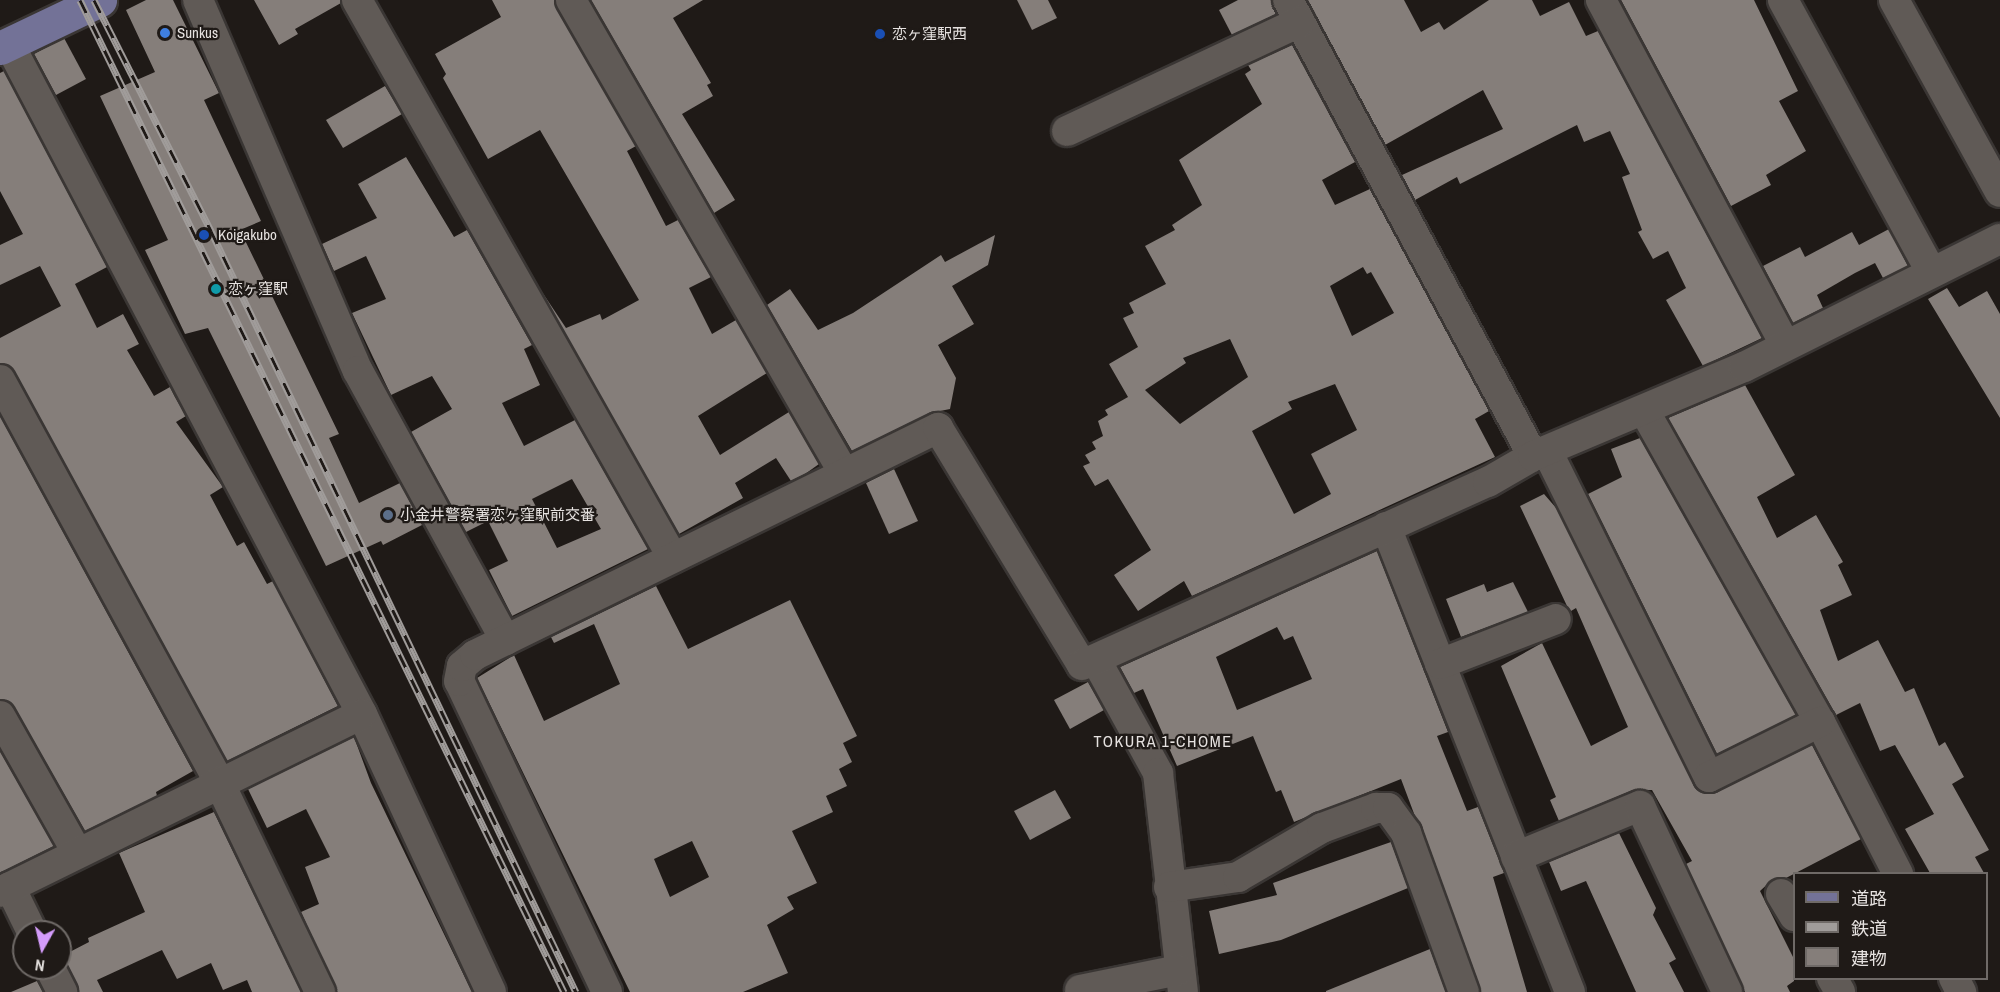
<!DOCTYPE html>
<html>
<head>
<meta charset="utf-8">
<style>
  body { margin:0 }
  #map { position:relative; width:2000px; height:992px; overflow:hidden; background:#1f1a17; font-family:"Archivo Narrow","Noto Sans JP",sans-serif }
  div>[style] { position:absolute }
  .building>* { inset:0; background:#857e7a }
  .roads { filter:drop-shadow(2px 0 #3a3634) drop-shadow(-2px 0 #3a3634) drop-shadow(0 2px #3a3634) drop-shadow(0 -2px #3a3634) }
  .minor>* { height:30px; margin:-15px; padding:0 15px; transform-origin:15px; border-radius:15px; background:#605a56 }
  .major>* { height:33px; margin:-16.5px; padding:0 16.5px; transform-origin:16.5px; border-radius:16.5px; background:#737297 }
  .rail>* { height:7px; margin-top:-3.5px; transform-origin:0; background:repeating-linear-gradient(90deg,#1f1a17 0 14px,#a09c9a 0 28px); box-sizing:border-box; border-block:2px solid #a09c9a }
  .dots>* { width:16px; height:16px; translate:-50% -50%; box-sizing:border-box; border:3px solid #1f1a17; border-radius:50% }
  span { translate:-50% -50%; white-space:nowrap; text-align:center; line-height:1.15; -webkit-text-stroke:4.5px #1f1a17; paint-order:stroke }
  .poi-label { font-size:15px; color:#e6e2e0 }
  .left { translate:0 -50%; text-align:left }
  .neighbourhood-label { font-size:16px; color:#e6e2e0; letter-spacing:1.5px }
  .legend { position:absolute; left:1793px; top:872px; width:195px; height:108px; box-sizing:border-box; background:#1f1a17; border:2px solid #6f6a67; margin:0; padding:8px 10px; list-style:none; font-size:18px; color:#e6e2e0 }
  .legend li { display:flex; align-items:center; gap:12px; height:30px }
  .legend b { width:30px; border:2px solid #6f6a67 }
  .north { position:absolute; left:12px; top:920px; width:60px; height:60px; box-sizing:border-box; background:#1f1a17; border:2px solid #6f6a67; border-radius:50%; rotate:188deg; font-size:16px; font-weight:700; line-height:24px; text-align:center; color:#e6e2e0 }
  .north::after { content:''; display:block; margin:auto; width:21px; height:27px; background:#d49cfb; clip-path:polygon(50% 0,100% 100%,50% 72%,0 100%) }
</style>
</head>
<body>
<div id="map">
  <div class="building">
    <i style="clip-path:polygon(146px 0,173px 0,219px 93px,204px 100px,261px 221px,240px 230px,339px 434px,329px 438px,359px 503px,400px 483px,422px 525px,383px 545px,381px 541px,326px 566px,208px 328px,185px 334px,145px 250px,168px 240px,100px 96px,155px 72px,126px 10px)"></i>
    <i style="clip-path:polygon(254px 0,340px 0,341px 3px,295px 29px,298px 34px,279px 45px)"></i>
    <i style="clip-path:polygon(492px 0,554px 0,636px 146px,627px 151px,666px 226px,678px 220px,711px 277px,689px 288px,712px 334px,736px 320px,767px 373px,698px 416px,720px 455px,789px 412px,819px 464px,805px 474px,791px 481px,776px 458px,735px 483px,743px 498px,679px 534px,540px 289px,566px 328px,600px 314px,602px 320px,639px 300px,540px 130px,488px 159px,443px 78px,446px 74px,435px 54px,501px 17px)"></i>
    <i style="clip-path:polygon(591px 0,703px 0,673px 18px,711px 83px,707px 85px,713px 96px,682px 114px,735px 200px,714px 213px)"></i>
    <i style="clip-path:polygon(1017px 0,1048px 0,1057px 18px,1032px 30px)"></i>
    <i style="clip-path:polygon(1238px 0,1271px 0,1276px 14px,1232px 35px,1219px 10px)"></i>
    <i style="clip-path:polygon(1308px 0,1404px 0,1421px 32px,1439px 22px,1444px 30px,1489px 0,1532px 0,1540px 16px,1569px 2px,1586px 36px,1598px 31px,1762px 338px,1703px 366px,1666px 300px,1686px 288px,1668px 251px,1653px 259px,1638px 232px,1642px 230px,1622px 177px,1630px 174px,1610px 131px,1584px 142px,1577px 125px,1460px 184px,1457px 177px,1415px 200px,1402px 175px,1503px 129px,1483px 90px,1385px 145px)"></i>
    <i style="clip-path:polygon(1621px 0,1754px 0,1798px 91px,1779px 101px,1806px 151px,1766px 175px,1771px 185px,1731px 206px)"></i>
    <i style="clip-path:polygon(64px 38px,86px 79px,56px 95px,34px 54px)"></i>
    <i style="clip-path:polygon(evenodd,1292px 45px,1355px 162px,1322px 180px,1335px 205px,1370px 189px,1489px 411px,1475px 419px,1495px 457px,1192px 596px,1184px 581px,1138px 611px,1114px 575px,1151px 550px,1108px 479px,1095px 486px,1083px 466px,1090px 463px,1085px 455px,1096px 449px,1092px 442px,1103px 436px,1098px 421px,1108px 415px,1105px 410px,1128px 397px,1109px 364px,1138px 347px,1123px 318px,1134px 313px,1129px 303px,1166px 284px,1145px 246px,1175px 230px,1172px 225px,1202px 205px,1179px 160px,1262px 104px,1245px 74px,1251px 70px,1248px 65px,1292px 45px,1363px 267px,1367px 274px,1371px 272px,1394px 313px,1352px 336px,1330px 286px,1363px 267px,1292px 45px,1230px 339px,1248px 377px,1180px 424px,1145px 390px,1186px 363px,1183px 358px,1230px 339px,1292px 45px,1335px 384px,1357px 430px,1311px 454px,1331px 494px,1294px 514px,1252px 431px,1292px 409px,1288px 402px,1335px 384px)"></i>
    <i style="clip-path:polygon(4px 71px,107px 267px,75px 284px,97px 328px,123px 314px,139px 344px,127px 350px,154px 396px,170px 387px,175px 397px,186px 416px,176px 422px,223px 487px,210px 495px,237px 546px,244px 542px,267px 584px,273px 581px,338px 706px,227px 761px,15px 372px,0 363px,0 338px,61px 306px,40px 266px,0 285px,0 245px,23px 234px,0 191px,0 73px)"></i>
    <i style="clip-path:polygon(385px 86px,402px 114px,343px 148px,326px 120px)"></i>
    <i style="clip-path:polygon(evenodd,406px 157px,454px 237px,467px 230px,532px 345px,524px 349px,540px 385px,502px 403px,524px 446px,575px 420px,648px 549px,512px 616px,489px 570px,508px 561px,488px 521px,466px 532px,411px 432px,452px 409px,432px 376px,391px 395px,352px 313px,386px 299px,366px 256px,334px 271px,322px 244px,377px 218px,358px 184px,406px 157px,572px 479px,601px 529px,557px 548px,532px 499px,572px 479px)"></i>
    <i style="clip-path:polygon(1889px 229px,1908px 266px,1883px 278px,1875px 263px,1855px 273px,1817px 295px,1823px 308px,1793px 323px,1763px 266px,1800px 247px,1805px 257px,1852px 232px,1859px 245px)"></i>
    <i style="clip-path:polygon(995px 235px,988px 265px,952px 286px,974px 324px,938px 345px,956px 378px,950px 409px,930px 413px,852px 451px,767px 305px,790px 289px,818px 330px,853px 313px,941px 255px,945px 262px)"></i>
    <i style="clip-path:polygon(1947px 288px,1959px 307px,1987px 291px,2000px 314px,2000px 418px,1928px 299px)"></i>
    <i style="clip-path:polygon(1745px 385px,1795px 475px,1757px 497px,1777px 538px,1816px 515px,1843px 562px,1838px 565px,1852px 595px,1820px 610px,1838px 661px,1878px 640px,1905px 692px,1914px 688px,1939px 746px,1945px 742px,1964px 777px,1952px 784px,1989px 850px,1975px 857px,1984px 873px,1930px 873px,1905px 829px,1934px 814px,1895px 745px,1880px 751px,1860px 703px,1836px 715px,1668px 418px)"></i>
    <i style="clip-path:polygon(0 416px,193px 771px,156px 792px,157px 796px,85px 831px,15px 708px,0 699px)"></i>
    <i style="clip-path:polygon(1640px 438px,1796px 715px,1717px 754px,1588px 494px,1622px 477px,1611px 449px)"></i>
    <i style="clip-path:polygon(894px 469px,918px 521px,889px 534px,866px 483px)"></i>
    <i style="clip-path:polygon(1544px 494px,1557px 509px,1699px 791px,1717px 792px,1812px 745px,1861px 839px,1786px 878px,1773px 879px,1760px 891px,1794px 959px,1794px 981px,1787px 986px,1790px 992px,1745px 992px,1686px 864px,1692px 861px,1652px 790px,1633px 790px,1559px 821px,1550px 800px,1556px 797px,1501px 666px,1542px 643px,1591px 746px,1628px 727px,1576px 608px,1571px 611px,1567px 606px,1520px 506px)"></i>
    <i style="clip-path:polygon(evenodd,1377px 551px,1448px 732px,1437px 736px,1467px 811px,1478px 807px,1504px 873px,1493px 877px,1527px 992px,1481px 992px,1401px 779px,1294px 822px,1281px 790px,1276px 792px,1253px 736px,1177px 766px,1143px 689px,1134px 693px,1120px 667px,1377px 551px,1277px 627px,1284px 640px,1293px 636px,1312px 679px,1237px 710px,1216px 657px,1277px 627px)"></i>
    <i style="clip-path:polygon(1513px 582px,1528px 612px,1461px 637px,1446px 599px,1484px 584px,1487px 592px)"></i>
    <i style="clip-path:polygon(evenodd,656px 586px,688px 649px,790px 600px,857px 736px,843px 743px,852px 762px,839px 769px,847px 786px,826px 796px,833px 812px,792px 831px,817px 883px,787px 897px,794px 909px,767px 925px,788px 973px,743px 992px,630px 992px,477px 678px,514px 655px,544px 721px,620px 684px,594px 624px,554px 643px,551px 637px,656px 586px,692px 841px,709px 877px,670px 897px,654px 859px,692px 841px)"></i>
    <i style="clip-path:polygon(1088px 682px,1104px 710px,1070px 729px,1054px 700px)"></i>
    <i style="clip-path:polygon(354px 737px,371px 783px,472px 992px,337px 992px,301px 912px,319px 904px,305px 867px,330px 857px,306px 809px,267px 828px,248px 789px)"></i>
    <i style="clip-path:polygon(0 751px,54px 846px,0 873px)"></i>
    <i style="clip-path:polygon(1055px 790px,1071px 818px,1030px 840px,1014px 811px)"></i>
    <i style="clip-path:polygon(214px 812px,301px 992px,252px 992px,247px 980px,223px 990px,211px 963px,177px 979px,162px 950px,97px 980px,103px 992px,79px 992px,62px 956px,89px 942px,88px 938px,145px 912px,119px 853px)"></i>
    <i style="clip-path:polygon(1619px 833px,1656px 908px,1653px 915px,1676px 959px,1669px 963px,1684px 992px,1636px 992px,1586px 881px,1561px 891px,1549px 862px)"></i>
    <i style="clip-path:polygon(1391px 842px,1408px 888px,1281px 940px,1219px 954px,1209px 911px,1277px 895px,1273px 883px)"></i>
    <i style="clip-path:polygon(1430px 949px,1446px 992px,1326px 992px,1326px 991px)"></i>
    <i style="clip-path:polygon(37px 981px,43px 992px,11px 992px)"></i>
  </div>
  <div class="roads">
    <div class="minor">
      <i style="left:198px;top:0;width:404px;rotate:66.7deg"></i>
      <i style="left:358px;top:371px;width:307px;rotate:61.3deg"></i>
      <i style="left:357px;top:0;width:641px;rotate:60.48deg"></i>
      <i style="left:571px;top:0;width:546px;rotate:60.01deg"></i>
      <i style="left:1288px;top:0;width:518px;rotate:61.75deg"></i>
      <i style="left:1601px;top:0;width:390px;rotate:61.9deg"></i>
      <i style="left:1783px;top:0;width:309px;rotate:61.4deg"></i>
      <i style="left:1894px;top:0;width:219px;rotate:61.1deg"></i>
      <i style="left:9px;top:44px;width:757px;rotate:62.22deg"></i>
      <i style="left:362px;top:714px;width:306px;rotate:65.1deg"></i>
      <i style="left:1067px;top:131px;width:257px;rotate:-25.1deg"></i>
      <i style="left:0;top:380px;width:458px;rotate:61.4deg"></i>
      <i style="left:219px;top:782px;width:233px;rotate:64.3deg"></i>
      <i style="left:1645px;top:412px;width:356px;rotate:60.6deg"></i>
      <i style="left:1820px;top:722px;width:171px;rotate:62.8deg"></i>
      <i style="left:1547px;top:451px;width:364px;rotate:63.6deg"></i>
      <i style="left:1709px;top:777px;width:124px;rotate:-26.4deg"></i>
      <i style="left:1386px;top:527px;width:500px;rotate:68.41deg"></i>
      <i style="left:1096px;top:660px;width:129px;rotate:61.2deg"></i>
      <i style="left:1158px;top:773px;width:220px;rotate:83.5deg"></i>
      <i style="left:1440px;top:664px;width:124px;rotate:-21.2deg"></i>
      <i style="left:0;top:716px;width:156px;rotate:60.5deg"></i>
      <i style="left:1516px;top:857px;width:134px;rotate:-22.4deg"></i>
      <i style="left:1640px;top:806px;width:205px;rotate:64.9deg"></i>
      <i style="left:10px;top:887px;width:50px;rotate:63.9deg"></i>
      <i style="left:1169px;top:887px;width:70px;rotate:-8.2deg"></i>
      <i style="left:1238px;top:877px;width:97px;rotate:-30.3deg"></i>
      <i style="left:1322px;top:828px;width:58px;rotate:-20.3deg"></i>
      <i style="left:1376px;top:808px;width:12px"></i>
      <i style="left:1388px;top:808px;width:31px;rotate:54deg"></i>
      <i style="left:1406px;top:833px;width:169px;rotate:70deg"></i>
      <i style="left:0;top:892px;width:403px;rotate:-26.2deg"></i>
      <i style="left:1781px;top:894px;width:26px;rotate:59deg"></i>
      <i style="left:50px;top:968px;width:27px;rotate:63deg"></i>
      <i style="left:1832px;top:978px;width:16px;rotate:60deg"></i>
      <i style="left:1954px;top:978px;width:16px;rotate:63deg"></i>
      <i style="left:1080px;top:990px;width:101px;rotate:-11.4deg"></i>
      <i style="left:607px;top:992px;width:344px;rotate:-115.4deg"></i>
      <i style="left:459px;top:681px;width:15px;rotate:-79deg"></i>
      <i style="left:462px;top:666px;width:17px;rotate:-40deg"></i>
      <i style="left:475px;top:655px;width:516px;rotate:-26.12deg"></i>
      <i style="left:938px;top:428px;width:277px;rotate:58.7deg"></i>
      <i style="left:1082px;top:665px;width:445px;rotate:-24.3deg"></i>
      <i style="left:1488px;top:482px;width:52px;rotate:-30deg"></i>
      <i style="left:1533px;top:456px;width:229px;rotate:-22.9deg"></i>
      <i style="left:1744px;top:367px;width:286px;rotate:-26.6deg"></i>
    </div>
    <div class="major">
      <i style="left:0;top:48px;width:111px;rotate:-25.6deg"></i>
    </div>
  </div>
  <div class="rail">
    <i style="left:80px;top:0;width:1104px;rotate:63.99deg"></i>
    <i style="left:94px;top:0;width:259px;rotate:63.1deg"></i>
    <i style="left:211px;top:231px;width:844px;rotate:64.38deg"></i>
  </div>
  <div class="dots">
    <i style="left:165px;top:33px;background:#3f7fe0"></i>
    <i style="left:880px;top:34px;background:#1a4fb4"></i>
    <i style="left:204px;top:235px;background:#1a4fb4"></i>
    <i style="left:216px;top:289px;background:#0f9aa8"></i>
    <i style="left:388px;top:515px;background:#5c6f8a"></i>
  </div>
  <div class="poi-label">
    <span class="left" style="left:177px;top:33px">Sunkus</span>
    <span class="left" style="left:892px;top:34px">恋ヶ窪駅西</span>
    <span class="left" style="left:218px;top:235px">Koigakubo</span>
    <span class="left" style="left:228px;top:289px">恋ヶ窪駅</span>
    <span class="left" style="left:400px;top:515px">小金井警察署恋ヶ窪駅前交番</span>
  </div>
  <div class="neighbourhood-label">
    <span style="left:1163px;top:741px">TOKURA 1-CHOME</span>
  </div>
  <ul class="legend">
  <li><b style="height:8px;background:#737297"></b>道路</li>
  <li><b style="height:8px;background:#a09c9a"></b>鉄道</li>
  <li><b style="height:16px;background:#857e7a"></b>建物</li>
  </ul>
  <div class="north">N</div>
</div>
</body>
</html>
